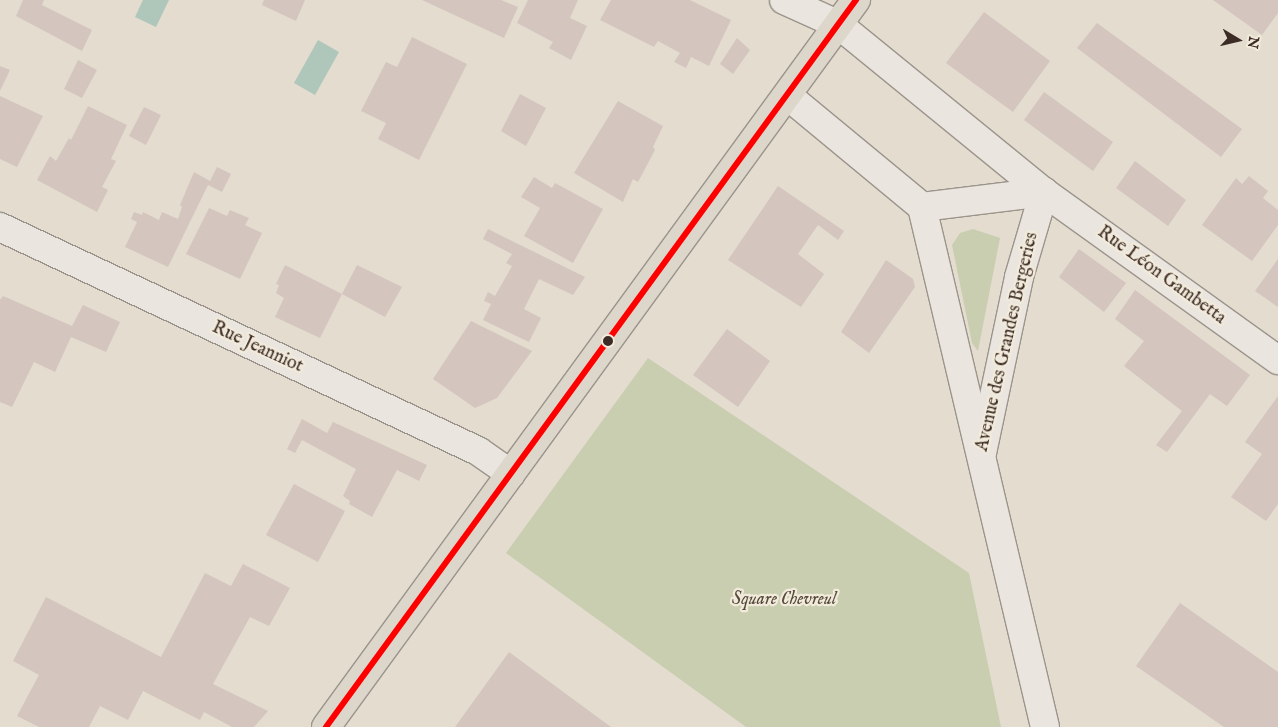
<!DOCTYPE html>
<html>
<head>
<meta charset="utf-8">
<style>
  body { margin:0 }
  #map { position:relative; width:1278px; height:727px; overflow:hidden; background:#e3dccf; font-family:"IM FELL English",serif }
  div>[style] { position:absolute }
  .green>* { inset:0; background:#caceb0 }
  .water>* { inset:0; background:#afc6ba }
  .building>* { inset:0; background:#d4c6be }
  .roads { filter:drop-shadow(1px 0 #9b948c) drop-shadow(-1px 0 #9b948c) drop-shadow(0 1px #9b948c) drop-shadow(0 -1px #9b948c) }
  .street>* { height:28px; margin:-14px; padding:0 14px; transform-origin:14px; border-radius:14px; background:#eae6df }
  .primary>* { height:28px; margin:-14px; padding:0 14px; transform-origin:14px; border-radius:14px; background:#ddd6ca }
  .bus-1>* { height:6px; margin:-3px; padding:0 3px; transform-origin:3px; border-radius:3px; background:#f00 }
  .dots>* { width:14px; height:14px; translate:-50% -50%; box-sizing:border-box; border:2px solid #f2ebdb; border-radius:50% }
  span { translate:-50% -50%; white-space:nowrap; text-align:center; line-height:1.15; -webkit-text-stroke:4.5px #f2ebdb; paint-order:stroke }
  .street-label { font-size:18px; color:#3d2c25 }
  .park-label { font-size:18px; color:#554a3c; font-style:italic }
  .north { position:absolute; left:1213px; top:15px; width:50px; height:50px; -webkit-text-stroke:4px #f2ebdb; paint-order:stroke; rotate:99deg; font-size:14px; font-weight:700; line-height:20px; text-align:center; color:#3d2c25 }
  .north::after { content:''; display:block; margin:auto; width:18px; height:22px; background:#3d2c25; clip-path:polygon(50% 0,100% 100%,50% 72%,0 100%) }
</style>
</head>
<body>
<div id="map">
  <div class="green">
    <i style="clip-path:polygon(973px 229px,1000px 238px,978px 351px,972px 343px,952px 245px,960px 233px)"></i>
    <i style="clip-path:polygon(648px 358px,969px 573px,1001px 727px,746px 727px,506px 553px)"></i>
  </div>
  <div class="water">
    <i style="clip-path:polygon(143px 0,169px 0,156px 27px,135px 17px)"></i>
    <i style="clip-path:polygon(318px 40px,339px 52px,315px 95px,294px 83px)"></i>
  </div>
  <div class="building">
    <i style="clip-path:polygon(23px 0,44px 0,42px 5px,92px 30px,82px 51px,16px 16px)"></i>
    <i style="clip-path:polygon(264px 0,305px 0,296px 21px,262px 5px)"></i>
    <i style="clip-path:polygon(422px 0,501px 0,518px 7px,504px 38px)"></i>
    <i style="clip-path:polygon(528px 0,578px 0,570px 18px,587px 26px,571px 60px,549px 48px,553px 42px,517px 23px)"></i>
    <i style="clip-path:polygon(611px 0,690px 0,731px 20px,709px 66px,691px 57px,686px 68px,674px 62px,680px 53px,658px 41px,654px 47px,600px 20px)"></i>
    <i style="clip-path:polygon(1213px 0,1278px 0,1278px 13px,1262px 35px)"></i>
    <i style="clip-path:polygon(984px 12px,1050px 61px,1013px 112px,946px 63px)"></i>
    <i style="clip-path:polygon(1097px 23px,1242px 129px,1221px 157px,1077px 48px)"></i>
    <i style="clip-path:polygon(412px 37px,467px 64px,419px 160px,378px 139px,386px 123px,361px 111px,386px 62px,397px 67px)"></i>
    <i style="clip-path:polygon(737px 38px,750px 50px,733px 74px,720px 64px)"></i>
    <i style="clip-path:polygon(78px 60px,97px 70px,82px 98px,64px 89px)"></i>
    <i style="clip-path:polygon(0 66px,10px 70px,0 91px)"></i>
    <i style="clip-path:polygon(1044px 92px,1113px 142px,1093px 171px,1024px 120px)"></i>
    <i style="clip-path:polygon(520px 94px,546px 108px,526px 146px,501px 131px)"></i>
    <i style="clip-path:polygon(0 96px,43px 116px,17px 167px,0 159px)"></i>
    <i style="clip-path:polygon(618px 101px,663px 126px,653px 147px,655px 150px,638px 182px,633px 179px,623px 202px,574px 173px)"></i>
    <i style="clip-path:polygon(88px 106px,127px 125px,111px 159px,116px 161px,102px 187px,108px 190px,97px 212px,37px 180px,50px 156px,56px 161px,69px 138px,71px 140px)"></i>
    <i style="clip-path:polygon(144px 107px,161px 115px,146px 145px,129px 136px)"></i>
    <i style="clip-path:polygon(1135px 161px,1186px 200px,1168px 226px,1116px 188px)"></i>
    <i style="clip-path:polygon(217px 167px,231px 174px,222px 192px,208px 185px,168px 267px,125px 247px,137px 222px,131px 219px,134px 212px,142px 215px,143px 212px,159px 220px,162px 212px,178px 219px,182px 207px,180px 205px,194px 172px,210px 181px)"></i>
    <i style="clip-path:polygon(1249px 176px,1268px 191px,1263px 198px,1278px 210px,1278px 225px,1252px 261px,1202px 225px,1236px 178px,1242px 184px)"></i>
    <i style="clip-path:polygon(534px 177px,552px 188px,555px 183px,603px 209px,573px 263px,524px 236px,540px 208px,521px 197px)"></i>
    <i style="clip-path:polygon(778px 186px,844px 231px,838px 240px,818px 225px,798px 254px,824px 274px,801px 307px,728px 260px)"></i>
    <i style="clip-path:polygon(209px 208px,227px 216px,230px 210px,249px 218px,245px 225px,262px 233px,240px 279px,186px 254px)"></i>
    <i style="clip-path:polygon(488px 229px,585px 277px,573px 295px,539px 279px,524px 309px,541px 318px,529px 342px,483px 320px,491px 304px,484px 301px,488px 292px,495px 296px,512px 266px,506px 263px,512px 254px,483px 239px)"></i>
    <i style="clip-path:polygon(1079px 249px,1126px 283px,1104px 312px,1059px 277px)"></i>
    <i style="clip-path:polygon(1278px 259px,1278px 307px,1255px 291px)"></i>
    <i style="clip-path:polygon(886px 260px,913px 279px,915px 287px,869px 353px,841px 332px)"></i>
    <i style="clip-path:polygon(285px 265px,342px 294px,320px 338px,275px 317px,284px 298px,276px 293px,279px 285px,276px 284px)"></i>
    <i style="clip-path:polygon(357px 265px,402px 287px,385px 317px,342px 294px)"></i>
    <i style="clip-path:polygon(1135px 290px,1250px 375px,1227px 406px,1210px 394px,1167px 452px,1156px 445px,1182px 411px,1124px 366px,1144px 341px,1115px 319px)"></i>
    <i style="clip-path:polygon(3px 296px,72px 326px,83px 305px,120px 322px,106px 352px,71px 337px,55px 372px,34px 362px,12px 407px,0 402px,0 300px)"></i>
    <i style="clip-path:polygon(471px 321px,532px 351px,497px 398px,475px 408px,433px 379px)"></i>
    <i style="clip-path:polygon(727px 329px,770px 361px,738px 407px,693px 375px)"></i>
    <i style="clip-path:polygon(1278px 396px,1278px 504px,1266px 521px,1231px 497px,1262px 454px,1245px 442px)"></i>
    <i style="clip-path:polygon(302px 419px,327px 433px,333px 422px,427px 465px,419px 481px,397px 470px,372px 517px,349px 504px,350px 501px,343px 496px,356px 469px,302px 440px,295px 453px,287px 449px)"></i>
    <i style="clip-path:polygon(294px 484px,345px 511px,318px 562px,266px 535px)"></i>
    <i style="clip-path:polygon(243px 564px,290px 588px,269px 626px,250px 617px,213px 684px,268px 711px,254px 727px,232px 727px,204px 712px,200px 720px,143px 691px,128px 720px,100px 706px,89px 727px,39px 727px,17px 716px,39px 675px,13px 661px,46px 597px,161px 657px,205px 573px,231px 586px)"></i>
    <i style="clip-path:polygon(1180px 603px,1278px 672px,1278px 727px,1224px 727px,1136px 666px)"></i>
    <i style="clip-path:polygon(509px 652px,611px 727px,455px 727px)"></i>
  </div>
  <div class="roads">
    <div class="street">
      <i style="left:784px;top:0;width:60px;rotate:24.4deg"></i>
      <i style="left:839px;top:25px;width:264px;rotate:39.2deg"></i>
      <i style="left:1044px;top:192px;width:288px;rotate:35.7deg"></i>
      <i style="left:788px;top:96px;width:174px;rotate:39.6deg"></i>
      <i style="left:922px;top:207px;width:123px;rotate:-7deg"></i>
      <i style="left:922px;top:207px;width:534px;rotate:76.69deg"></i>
      <i style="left:0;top:227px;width:528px;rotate:25.11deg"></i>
      <i style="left:478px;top:451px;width:40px;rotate:34.9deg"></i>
      <i style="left:982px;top:453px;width:180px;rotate:-78.1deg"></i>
      <i style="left:1019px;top:277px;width:89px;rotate:-73.6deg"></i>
    </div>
    <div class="primary">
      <i style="left:326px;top:727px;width:900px;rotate:-53.91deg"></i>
    </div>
  </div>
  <div class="bus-1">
    <i style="left:326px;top:727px;width:900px;rotate:-53.91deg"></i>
  </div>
  <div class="dots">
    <i style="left:608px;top:341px;background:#3d2c25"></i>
  </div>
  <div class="street-label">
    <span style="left:1161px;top:276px;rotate:36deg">Rue Léon Gambetta</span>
    <span style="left:1008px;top:342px;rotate:-77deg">Avenue des Grandes Bergeries</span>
    <span style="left:257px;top:348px;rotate:25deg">Rue Jeanniot</span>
  </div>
  <div class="park-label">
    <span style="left:784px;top:600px">Square Chevreul</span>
  </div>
  <div class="north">N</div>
</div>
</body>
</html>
